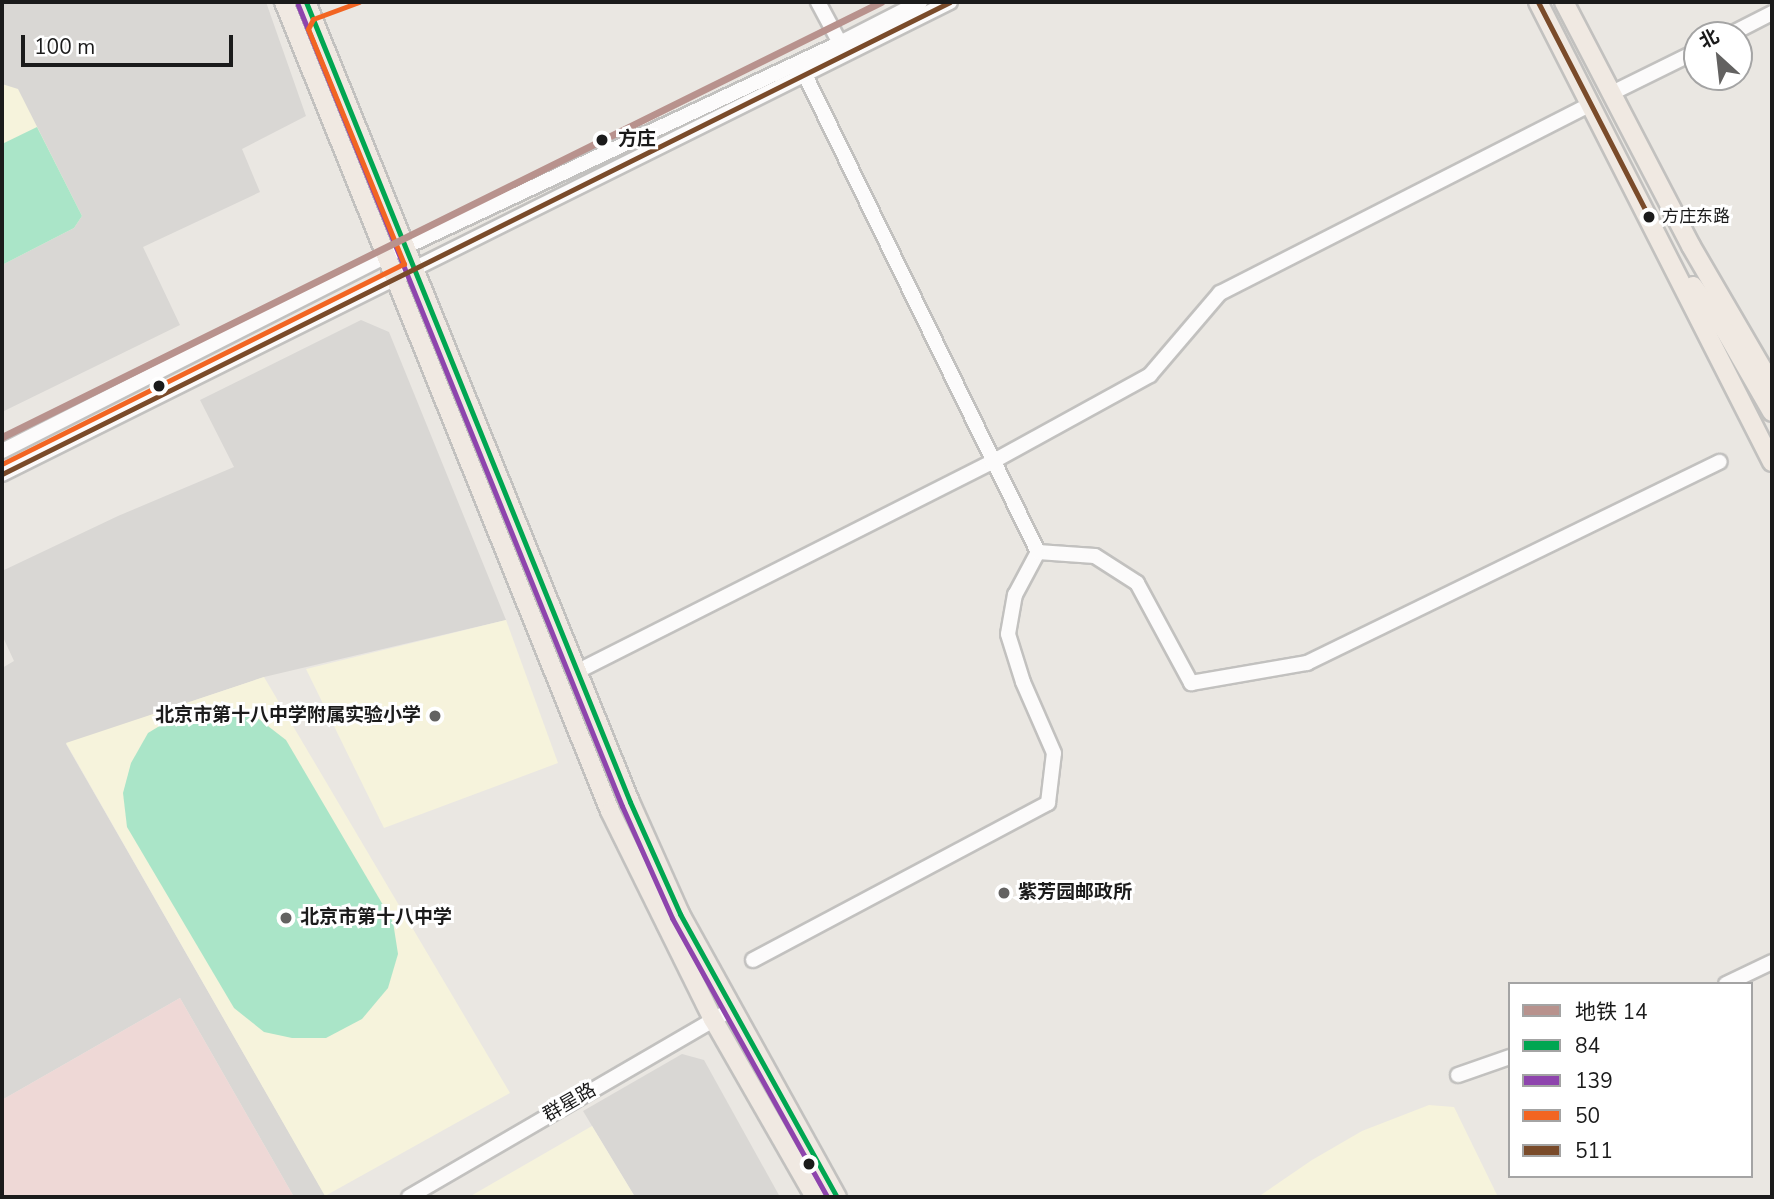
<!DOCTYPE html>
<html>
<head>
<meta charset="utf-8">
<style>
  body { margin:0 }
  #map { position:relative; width:1774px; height:1199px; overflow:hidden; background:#eae7e2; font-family:"Nunito Sans","Noto Sans SC",sans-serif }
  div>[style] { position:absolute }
  .residential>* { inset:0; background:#d9d7d4 }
  .commercial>* { inset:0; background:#eed8d6 }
  .education>* { inset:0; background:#f6f3dc }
  .pitch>* { inset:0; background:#aae5c8 }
  .roads { filter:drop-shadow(2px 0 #c2c1bf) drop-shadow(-2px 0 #c2c1bf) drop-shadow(0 2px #c2c1bf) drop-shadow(0 -2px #c2c1bf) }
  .minor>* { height:14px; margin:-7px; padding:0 7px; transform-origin:7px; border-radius:7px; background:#fcfbfb }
  .major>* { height:18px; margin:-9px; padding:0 9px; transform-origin:9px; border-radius:9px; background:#f0e9e2 }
  .bus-1>* { height:5px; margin:-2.5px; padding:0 2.5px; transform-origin:2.5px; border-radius:2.5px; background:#00a651 }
  .bus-2>* { height:5px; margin:-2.5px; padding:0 2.5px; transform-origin:2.5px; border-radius:2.5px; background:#8e44ad }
  .bus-3>* { height:5px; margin:-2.5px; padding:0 2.5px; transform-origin:2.5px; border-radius:2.5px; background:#f26522 }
  .bus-4>* { height:5px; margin:-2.5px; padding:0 2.5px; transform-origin:2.5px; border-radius:2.5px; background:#7a4b2a }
  .metro-1>* { height:7px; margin:-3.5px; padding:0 3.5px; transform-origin:3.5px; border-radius:3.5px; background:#b8928d }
  .dots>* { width:19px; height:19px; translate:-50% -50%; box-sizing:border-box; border:4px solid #fff; border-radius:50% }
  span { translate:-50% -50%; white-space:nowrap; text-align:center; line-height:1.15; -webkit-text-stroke:6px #fff; paint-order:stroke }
  .bus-label { font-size:17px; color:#1b1b1b }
  .left { translate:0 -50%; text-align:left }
  .stop-label { font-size:19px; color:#1b1b1b; font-weight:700 }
  .poi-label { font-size:19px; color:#1b1b1b; font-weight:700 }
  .right { translate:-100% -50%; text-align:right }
  .street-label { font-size:19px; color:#1b1b1b }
  .frame { position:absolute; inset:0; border:4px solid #1b1b1b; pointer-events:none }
  .legend { position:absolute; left:1508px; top:982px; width:245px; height:196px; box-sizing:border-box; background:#fff; border:2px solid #a4a4a4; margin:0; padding:9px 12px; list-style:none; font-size:21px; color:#1b1b1b }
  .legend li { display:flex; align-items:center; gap:14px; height:35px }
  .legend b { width:35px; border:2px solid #a4a4a4 }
  .north { position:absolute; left:1683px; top:21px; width:70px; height:70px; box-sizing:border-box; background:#fff; border:2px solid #a4a4a4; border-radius:50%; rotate:333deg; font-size:19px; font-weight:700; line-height:28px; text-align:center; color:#1b1b1b }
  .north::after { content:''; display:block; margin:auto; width:24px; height:32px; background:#636261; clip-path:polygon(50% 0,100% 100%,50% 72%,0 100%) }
  .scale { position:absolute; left:21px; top:35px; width:212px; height:32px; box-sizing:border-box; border:4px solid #1b1b1b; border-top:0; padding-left:9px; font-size:21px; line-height:24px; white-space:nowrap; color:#1b1b1b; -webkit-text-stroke:5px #fff; paint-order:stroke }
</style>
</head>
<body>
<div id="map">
  <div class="residential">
    <i style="clip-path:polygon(2px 2px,266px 2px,306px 116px,242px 149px,260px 192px,143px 247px,180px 325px,2px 412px)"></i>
    <i style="clip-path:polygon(361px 320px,389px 332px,506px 620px,264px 677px,66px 744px,326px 1197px,294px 1197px,180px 998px,2px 1100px,2px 668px,14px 661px,2px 635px,2px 571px,118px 516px,234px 467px,200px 400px)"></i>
    <i style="clip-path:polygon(682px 1054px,704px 1060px,780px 1197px,635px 1197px,583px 1111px)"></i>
  </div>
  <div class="commercial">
    <i style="clip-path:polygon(180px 998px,294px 1197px,2px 1197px,2px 1100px)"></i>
  </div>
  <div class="education">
    <i style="clip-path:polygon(2px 84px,18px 89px,82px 216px,74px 228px,2px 265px)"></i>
    <i style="clip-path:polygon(506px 620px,558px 763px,384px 828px,306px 669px)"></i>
    <i style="clip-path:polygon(264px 677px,510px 1093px,325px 1196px,66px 743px)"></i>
    <i style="clip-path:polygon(1429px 1105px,1454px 1107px,1498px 1197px,1258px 1197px,1312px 1160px,1362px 1131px)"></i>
    <i style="clip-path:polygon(592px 1126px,635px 1197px,469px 1197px)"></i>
  </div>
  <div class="pitch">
    <i style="clip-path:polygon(37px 127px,82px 216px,74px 228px,2px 265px,2px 144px)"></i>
    <i style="clip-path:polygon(224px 705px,255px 716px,286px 740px,393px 922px,398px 954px,388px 988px,362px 1019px,326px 1038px,292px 1038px,264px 1032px,234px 1008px,127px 827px,123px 793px,131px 763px,148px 733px,176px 716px)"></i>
  </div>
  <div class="roads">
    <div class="minor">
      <i style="left:818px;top:2px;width:47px;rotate:61.8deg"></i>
      <i style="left:1729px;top:35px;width:48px;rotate:-27.1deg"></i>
      <i style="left:1612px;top:93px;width:95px;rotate:-26.3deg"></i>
      <i style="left:2px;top:451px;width:431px;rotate:-26.9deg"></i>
      <i style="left:386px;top:256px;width:501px;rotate:-25.13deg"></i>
      <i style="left:840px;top:43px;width:90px;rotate:-27.1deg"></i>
      <i style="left:2px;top:474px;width:1059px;rotate:-26.47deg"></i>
      <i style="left:1038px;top:552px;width:57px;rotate:4deg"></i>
      <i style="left:1095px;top:556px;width:50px;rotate:32.7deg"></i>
      <i style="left:1137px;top:583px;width:114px;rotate:61.6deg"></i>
      <i style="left:1191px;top:683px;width:118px;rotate:-9.8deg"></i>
      <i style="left:1307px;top:663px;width:459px;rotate:-26deg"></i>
      <i style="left:578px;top:671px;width:464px;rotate:-26.8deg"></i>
      <i style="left:992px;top:462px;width:180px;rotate:-28.8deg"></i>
      <i style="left:1150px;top:375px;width:108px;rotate:-49.5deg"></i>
      <i style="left:1220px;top:293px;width:416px;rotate:-27deg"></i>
      <i style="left:753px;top:960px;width:334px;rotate:-28deg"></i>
      <i style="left:1048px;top:803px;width:50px;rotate:-83.2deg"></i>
      <i style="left:1054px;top:753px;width:77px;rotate:-113.6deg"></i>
      <i style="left:1023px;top:682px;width:50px;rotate:-107.4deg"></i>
      <i style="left:1008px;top:634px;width:40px;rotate:-80deg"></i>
      <i style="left:1015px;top:595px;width:49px;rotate:-61.9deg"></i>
      <i style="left:1038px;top:552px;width:531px;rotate:-116.03deg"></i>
      <i style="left:1726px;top:984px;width:51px;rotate:-25.6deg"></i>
      <i style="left:1458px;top:1075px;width:55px;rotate:-19.1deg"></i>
      <i style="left:409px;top:1197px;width:374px;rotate:-30.2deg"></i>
    </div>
    <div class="major">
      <i style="left:284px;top:2px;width:872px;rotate:68.05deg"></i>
      <i style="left:610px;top:811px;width:232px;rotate:63.7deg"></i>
      <i style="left:713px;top:1019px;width:205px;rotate:60.2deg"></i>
      <i style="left:306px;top:2px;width:863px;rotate:67.95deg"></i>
      <i style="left:630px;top:802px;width:123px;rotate:65.9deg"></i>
      <i style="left:680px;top:914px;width:324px;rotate:61deg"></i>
      <i style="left:1538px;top:2px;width:516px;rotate:63.04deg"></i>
      <i style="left:1564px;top:2px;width:275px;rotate:62.5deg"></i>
      <i style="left:1691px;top:246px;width:161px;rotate:59.8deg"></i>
      <i style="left:1693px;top:286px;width:57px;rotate:54.3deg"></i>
      <i style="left:1726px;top:332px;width:92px;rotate:60.1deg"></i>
    </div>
  </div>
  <div class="bus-1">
    <i style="left:306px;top:2px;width:863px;rotate:67.95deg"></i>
    <i style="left:630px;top:802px;width:123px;rotate:65.9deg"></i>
    <i style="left:680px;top:914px;width:324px;rotate:61deg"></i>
  </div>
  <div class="bus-2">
    <i style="left:298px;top:5px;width:864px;rotate:67.98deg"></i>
    <i style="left:622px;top:806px;width:123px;rotate:65.9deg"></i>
    <i style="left:672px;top:918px;width:319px;rotate:60.9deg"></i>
  </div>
  <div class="bus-3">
    <i style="left:2px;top:464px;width:449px;rotate:-26.5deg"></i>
    <i style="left:404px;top:264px;width:254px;rotate:-112.2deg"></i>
    <i style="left:308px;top:29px;width:11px;rotate:-63deg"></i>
    <i style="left:313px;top:19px;width:49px;rotate:-20.3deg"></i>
  </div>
  <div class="bus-4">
    <i style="left:1538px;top:2px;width:242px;rotate:62.7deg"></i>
    <i style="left:2px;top:474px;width:1059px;rotate:-26.47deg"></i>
  </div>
  <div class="metro-1">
    <i style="left:2px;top:437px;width:981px;rotate:-26.33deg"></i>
  </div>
  <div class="dots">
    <i style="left:602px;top:140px;background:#1b1b1b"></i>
    <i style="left:1649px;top:217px;background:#1b1b1b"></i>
    <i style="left:159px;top:386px;background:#1b1b1b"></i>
    <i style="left:435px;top:716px;background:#636261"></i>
    <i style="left:1004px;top:893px;background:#636261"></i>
    <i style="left:286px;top:918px;background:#636261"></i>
    <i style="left:809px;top:1164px;background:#1b1b1b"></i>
  </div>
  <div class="bus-label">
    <span class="left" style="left:1662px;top:217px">方庄东路</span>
  </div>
  <div class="stop-label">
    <span class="left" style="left:618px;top:140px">方庄</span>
  </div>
  <div class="poi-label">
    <span class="right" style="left:421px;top:716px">北京市第十八中学附属实验小学</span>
    <span class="left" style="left:1018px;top:893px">紫芳园邮政所</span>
    <span class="left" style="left:300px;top:918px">北京市第十八中学</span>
  </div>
  <div class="street-label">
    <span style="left:570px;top:1103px;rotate:-30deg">群星路</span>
  </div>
  <div class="frame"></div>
  <ul class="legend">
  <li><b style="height:9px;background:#b8928d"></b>地铁 14</li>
  <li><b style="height:9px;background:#00a651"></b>84</li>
  <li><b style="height:9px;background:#8e44ad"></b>139</li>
  <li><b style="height:9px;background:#f26522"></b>50</li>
  <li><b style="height:9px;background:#7a4b2a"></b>511</li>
  </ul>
  <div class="north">北</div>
  <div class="scale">100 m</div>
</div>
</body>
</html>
